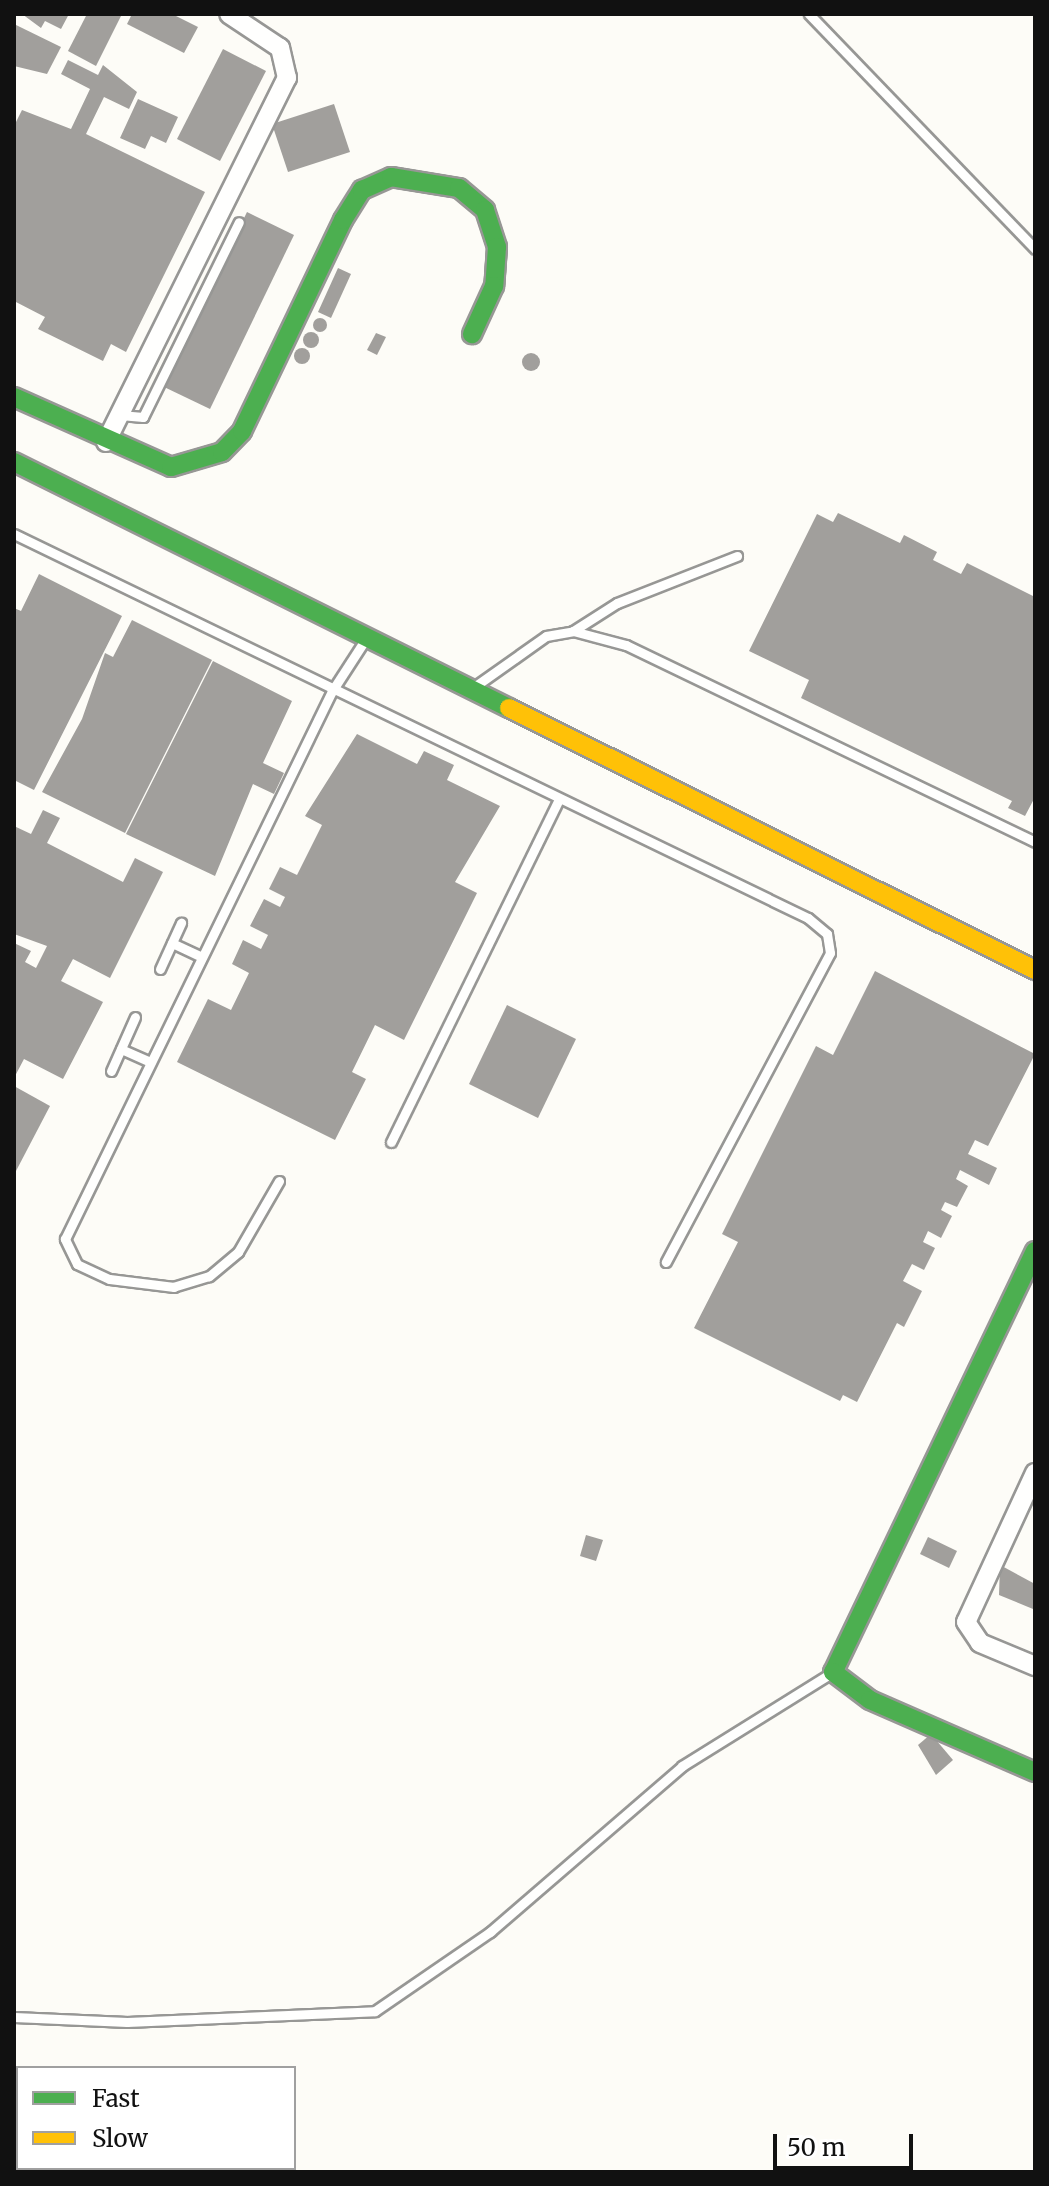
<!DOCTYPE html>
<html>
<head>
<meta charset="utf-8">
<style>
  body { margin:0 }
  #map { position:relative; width:1049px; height:2186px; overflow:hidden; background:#fdfcf7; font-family:Merriweather,serif }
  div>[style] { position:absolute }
  .building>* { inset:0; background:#a19f9c }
  .round { border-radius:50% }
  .roads { filter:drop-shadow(2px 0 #979795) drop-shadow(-2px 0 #979795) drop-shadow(0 2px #979795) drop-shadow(0 -2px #979795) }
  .lane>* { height:9px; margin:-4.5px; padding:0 4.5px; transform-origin:4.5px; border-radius:4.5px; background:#fffffe }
  .street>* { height:18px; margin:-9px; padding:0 9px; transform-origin:9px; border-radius:9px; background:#fffffe }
  .fast>* { height:18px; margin:-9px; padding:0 9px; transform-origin:9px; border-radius:9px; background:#4caf50 }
  .slow>* { height:18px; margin:-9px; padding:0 9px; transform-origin:9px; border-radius:9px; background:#ffc107 }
  span { translate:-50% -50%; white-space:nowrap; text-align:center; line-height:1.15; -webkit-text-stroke:8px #fff; paint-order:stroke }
  .frame { position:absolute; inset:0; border:16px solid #111; pointer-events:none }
  .legend { position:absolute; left:16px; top:2066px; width:280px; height:104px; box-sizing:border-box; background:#fff; border:2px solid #a0a0a0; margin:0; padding:10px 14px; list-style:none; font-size:24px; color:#111 }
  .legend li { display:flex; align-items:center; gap:16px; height:40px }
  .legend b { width:40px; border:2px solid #a0a0a0 }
  .scale { position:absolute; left:773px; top:2134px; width:140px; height:36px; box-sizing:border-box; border:4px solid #111; border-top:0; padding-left:10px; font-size:24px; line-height:28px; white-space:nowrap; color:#111; -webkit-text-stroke:6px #fff; paint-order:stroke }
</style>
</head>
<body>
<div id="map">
  <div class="building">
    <i style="clip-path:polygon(22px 14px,69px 14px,61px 29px,45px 21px,41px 28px)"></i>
    <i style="clip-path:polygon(87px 14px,122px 14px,96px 66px,68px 51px)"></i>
    <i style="clip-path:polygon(132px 14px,172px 14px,198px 27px,184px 53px,127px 24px)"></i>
    <i style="clip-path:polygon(14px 24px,61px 47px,47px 74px,14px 66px)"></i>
    <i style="clip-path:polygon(223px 49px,266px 71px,220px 161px,177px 139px)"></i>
    <i style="clip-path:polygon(68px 60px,98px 75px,103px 65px,137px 92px,129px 109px,104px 97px,86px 134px,205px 192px,126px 352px,111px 344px,103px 361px,38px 329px,45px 317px,14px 301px,14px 126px,22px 110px,71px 129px,90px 89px,61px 74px)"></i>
    <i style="clip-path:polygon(138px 99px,178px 117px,166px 143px,151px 136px,145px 149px,120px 138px)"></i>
    <i style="clip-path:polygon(334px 104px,350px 152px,288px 172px,272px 124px)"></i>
    <i style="clip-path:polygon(247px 212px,294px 235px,210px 409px,162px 386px)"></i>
    <i style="clip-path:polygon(338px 268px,351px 274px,331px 318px,318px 312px)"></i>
    <i class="round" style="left:313px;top:318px;width:14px;height:14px"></i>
    <i class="round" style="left:303px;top:332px;width:16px;height:16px"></i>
    <i style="clip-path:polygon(376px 333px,386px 337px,377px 355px,367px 350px)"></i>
    <i class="round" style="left:294px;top:348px;width:16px;height:16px"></i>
    <i class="round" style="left:522px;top:353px;width:18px;height:18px"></i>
    <i style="clip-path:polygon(838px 513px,900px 543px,904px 535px,937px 552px,933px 560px,961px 574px,967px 563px,1035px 597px,1035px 797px,1025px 816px,1008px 808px,1012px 801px,801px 698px,809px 680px,749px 651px,817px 514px,833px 522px)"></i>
    <i style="clip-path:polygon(39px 574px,122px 616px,34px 790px,14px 780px,14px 608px,21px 611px)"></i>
    <i style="clip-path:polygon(132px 620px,212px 660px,125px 833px,42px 792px,82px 719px,105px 653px,113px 657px)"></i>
    <i style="clip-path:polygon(213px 661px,292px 701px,263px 763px,284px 773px,274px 794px,253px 784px,215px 876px,126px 834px)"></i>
    <i style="clip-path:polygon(357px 734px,417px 764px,424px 751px,454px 765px,447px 780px,500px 806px,455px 882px,477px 893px,404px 1040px,375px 1025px,352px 1072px,366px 1079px,335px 1140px,177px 1062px,208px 999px,231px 1010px,249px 973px,232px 964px,243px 940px,261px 949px,268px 935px,250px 926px,264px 899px,280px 907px,285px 897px,269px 889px,280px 867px,297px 875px,322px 825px,305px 816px)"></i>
    <i style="clip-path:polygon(43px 810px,60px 818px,47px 843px,123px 882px,135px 858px,163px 872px,110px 978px,73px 959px,61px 981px,103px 1002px,63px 1079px,24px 1059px,14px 1078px,14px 943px,31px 951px,25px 962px,36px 968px,47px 946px,14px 934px,14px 826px,31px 834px)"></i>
    <i style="clip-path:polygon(875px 971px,1035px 1054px,988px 1146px,975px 1140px,968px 1154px,997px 1168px,989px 1185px,960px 1170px,956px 1179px,968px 1186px,957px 1207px,945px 1202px,941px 1210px,952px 1216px,941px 1238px,928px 1231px,923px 1242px,935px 1248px,924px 1270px,912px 1264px,903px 1281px,922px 1291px,904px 1327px,897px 1323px,857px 1402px,843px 1395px,840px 1401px,694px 1328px,738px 1242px,722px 1234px,816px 1046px,833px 1055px)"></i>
    <i style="clip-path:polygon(507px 1005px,576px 1039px,538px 1118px,469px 1084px)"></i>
    <i style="clip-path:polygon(14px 1086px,50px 1106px,16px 1171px,14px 1170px)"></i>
    <i style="clip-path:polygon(586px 1535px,603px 1540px,596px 1561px,580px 1556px)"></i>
    <i style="clip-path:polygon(928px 1537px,957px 1551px,949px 1568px,920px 1554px)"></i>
    <i style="clip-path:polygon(1000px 1565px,1035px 1584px,1033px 1609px,999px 1595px)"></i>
    <i style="clip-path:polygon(931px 1734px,953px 1760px,936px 1775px,918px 1745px)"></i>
  </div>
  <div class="roads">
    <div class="lane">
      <i style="left:809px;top:14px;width:326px;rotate:46.1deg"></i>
      <i style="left:120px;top:415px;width:23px;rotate:5deg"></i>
      <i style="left:143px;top:417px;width:217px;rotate:-63.8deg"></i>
      <i style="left:14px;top:534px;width:882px;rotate:25.81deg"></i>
      <i style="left:808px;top:918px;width:25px;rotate:40deg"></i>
      <i style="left:827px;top:934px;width:19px;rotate:81deg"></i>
      <i style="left:830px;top:953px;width:350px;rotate:118deg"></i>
      <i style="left:573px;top:631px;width:52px;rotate:-32.5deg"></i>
      <i style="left:617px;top:603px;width:129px;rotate:-21.4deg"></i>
      <i style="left:474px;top:687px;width:88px;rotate:-35.3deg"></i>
      <i style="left:546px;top:636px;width:27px;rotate:-10deg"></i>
      <i style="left:573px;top:631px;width:55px;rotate:14.8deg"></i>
      <i style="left:626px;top:645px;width:454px;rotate:25.7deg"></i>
      <i style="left:172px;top:943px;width:31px;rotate:25deg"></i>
      <i style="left:160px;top:969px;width:51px;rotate:-65.5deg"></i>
      <i style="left:121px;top:1049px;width:30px;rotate:24deg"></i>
      <i style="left:111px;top:1071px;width:59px;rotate:-66deg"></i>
      <i style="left:391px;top:1142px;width:380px;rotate:-63.9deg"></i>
      <i style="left:279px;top:1181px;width:82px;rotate:120deg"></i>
      <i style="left:238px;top:1252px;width:38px;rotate:140deg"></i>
      <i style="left:209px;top:1276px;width:37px;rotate:163deg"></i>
      <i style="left:174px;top:1287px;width:65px;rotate:-173deg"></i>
      <i style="left:109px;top:1279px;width:35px;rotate:-155deg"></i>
      <i style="left:77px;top:1264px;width:28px;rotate:-116deg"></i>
      <i style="left:65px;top:1239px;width:610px;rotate:-64.02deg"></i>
      <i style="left:332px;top:691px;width:61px;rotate:-57.1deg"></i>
      <i style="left:14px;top:2017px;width:113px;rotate:2.5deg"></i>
      <i style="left:127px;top:2022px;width:248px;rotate:-2.5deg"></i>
      <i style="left:375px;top:2011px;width:140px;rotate:-34.5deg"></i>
      <i style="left:490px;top:1932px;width:254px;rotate:-40.8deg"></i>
      <i style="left:682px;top:1766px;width:174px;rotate:-31.9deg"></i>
    </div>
    <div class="street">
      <i style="left:106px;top:442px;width:407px;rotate:-63.6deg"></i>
      <i style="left:287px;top:78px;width:31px;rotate:-103deg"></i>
      <i style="left:280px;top:48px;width:61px;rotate:-146.3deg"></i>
      <i style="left:1035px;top:1473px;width:164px;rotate:114.8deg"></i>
      <i style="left:966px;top:1622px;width:25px;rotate:56deg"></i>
      <i style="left:980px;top:1643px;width:60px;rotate:22.7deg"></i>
    </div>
    <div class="fast">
      <i style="left:14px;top:397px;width:172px;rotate:24deg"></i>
      <i style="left:171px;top:467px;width:53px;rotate:-16.4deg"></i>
      <i style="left:222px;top:452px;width:29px;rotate:-46deg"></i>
      <i style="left:242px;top:431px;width:234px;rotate:-64.4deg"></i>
      <i style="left:343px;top:220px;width:36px;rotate:-58deg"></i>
      <i style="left:362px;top:190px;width:32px;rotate:-24deg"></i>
      <i style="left:391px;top:177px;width:69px;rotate:9.2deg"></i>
      <i style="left:459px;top:188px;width:34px;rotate:40deg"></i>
      <i style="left:485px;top:210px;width:39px;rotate:72deg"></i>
      <i style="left:497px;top:247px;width:39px;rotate:94deg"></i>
      <i style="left:494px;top:286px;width:53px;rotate:114.6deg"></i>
      <i style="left:14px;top:462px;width:553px;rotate:26.43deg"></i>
      <i style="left:1035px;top:1251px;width:467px;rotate:115.6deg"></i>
      <i style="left:833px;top:1672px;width:46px;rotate:37.1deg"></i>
      <i style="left:870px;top:1700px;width:180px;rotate:23.6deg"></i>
    </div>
    <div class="slow">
      <i style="left:509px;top:708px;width:588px;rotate:26.48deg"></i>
    </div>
  </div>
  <div class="frame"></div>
  <ul class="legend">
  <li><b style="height:10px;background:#4caf50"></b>Fast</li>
  <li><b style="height:10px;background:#ffc107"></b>Slow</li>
  </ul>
  <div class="scale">50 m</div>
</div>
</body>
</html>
